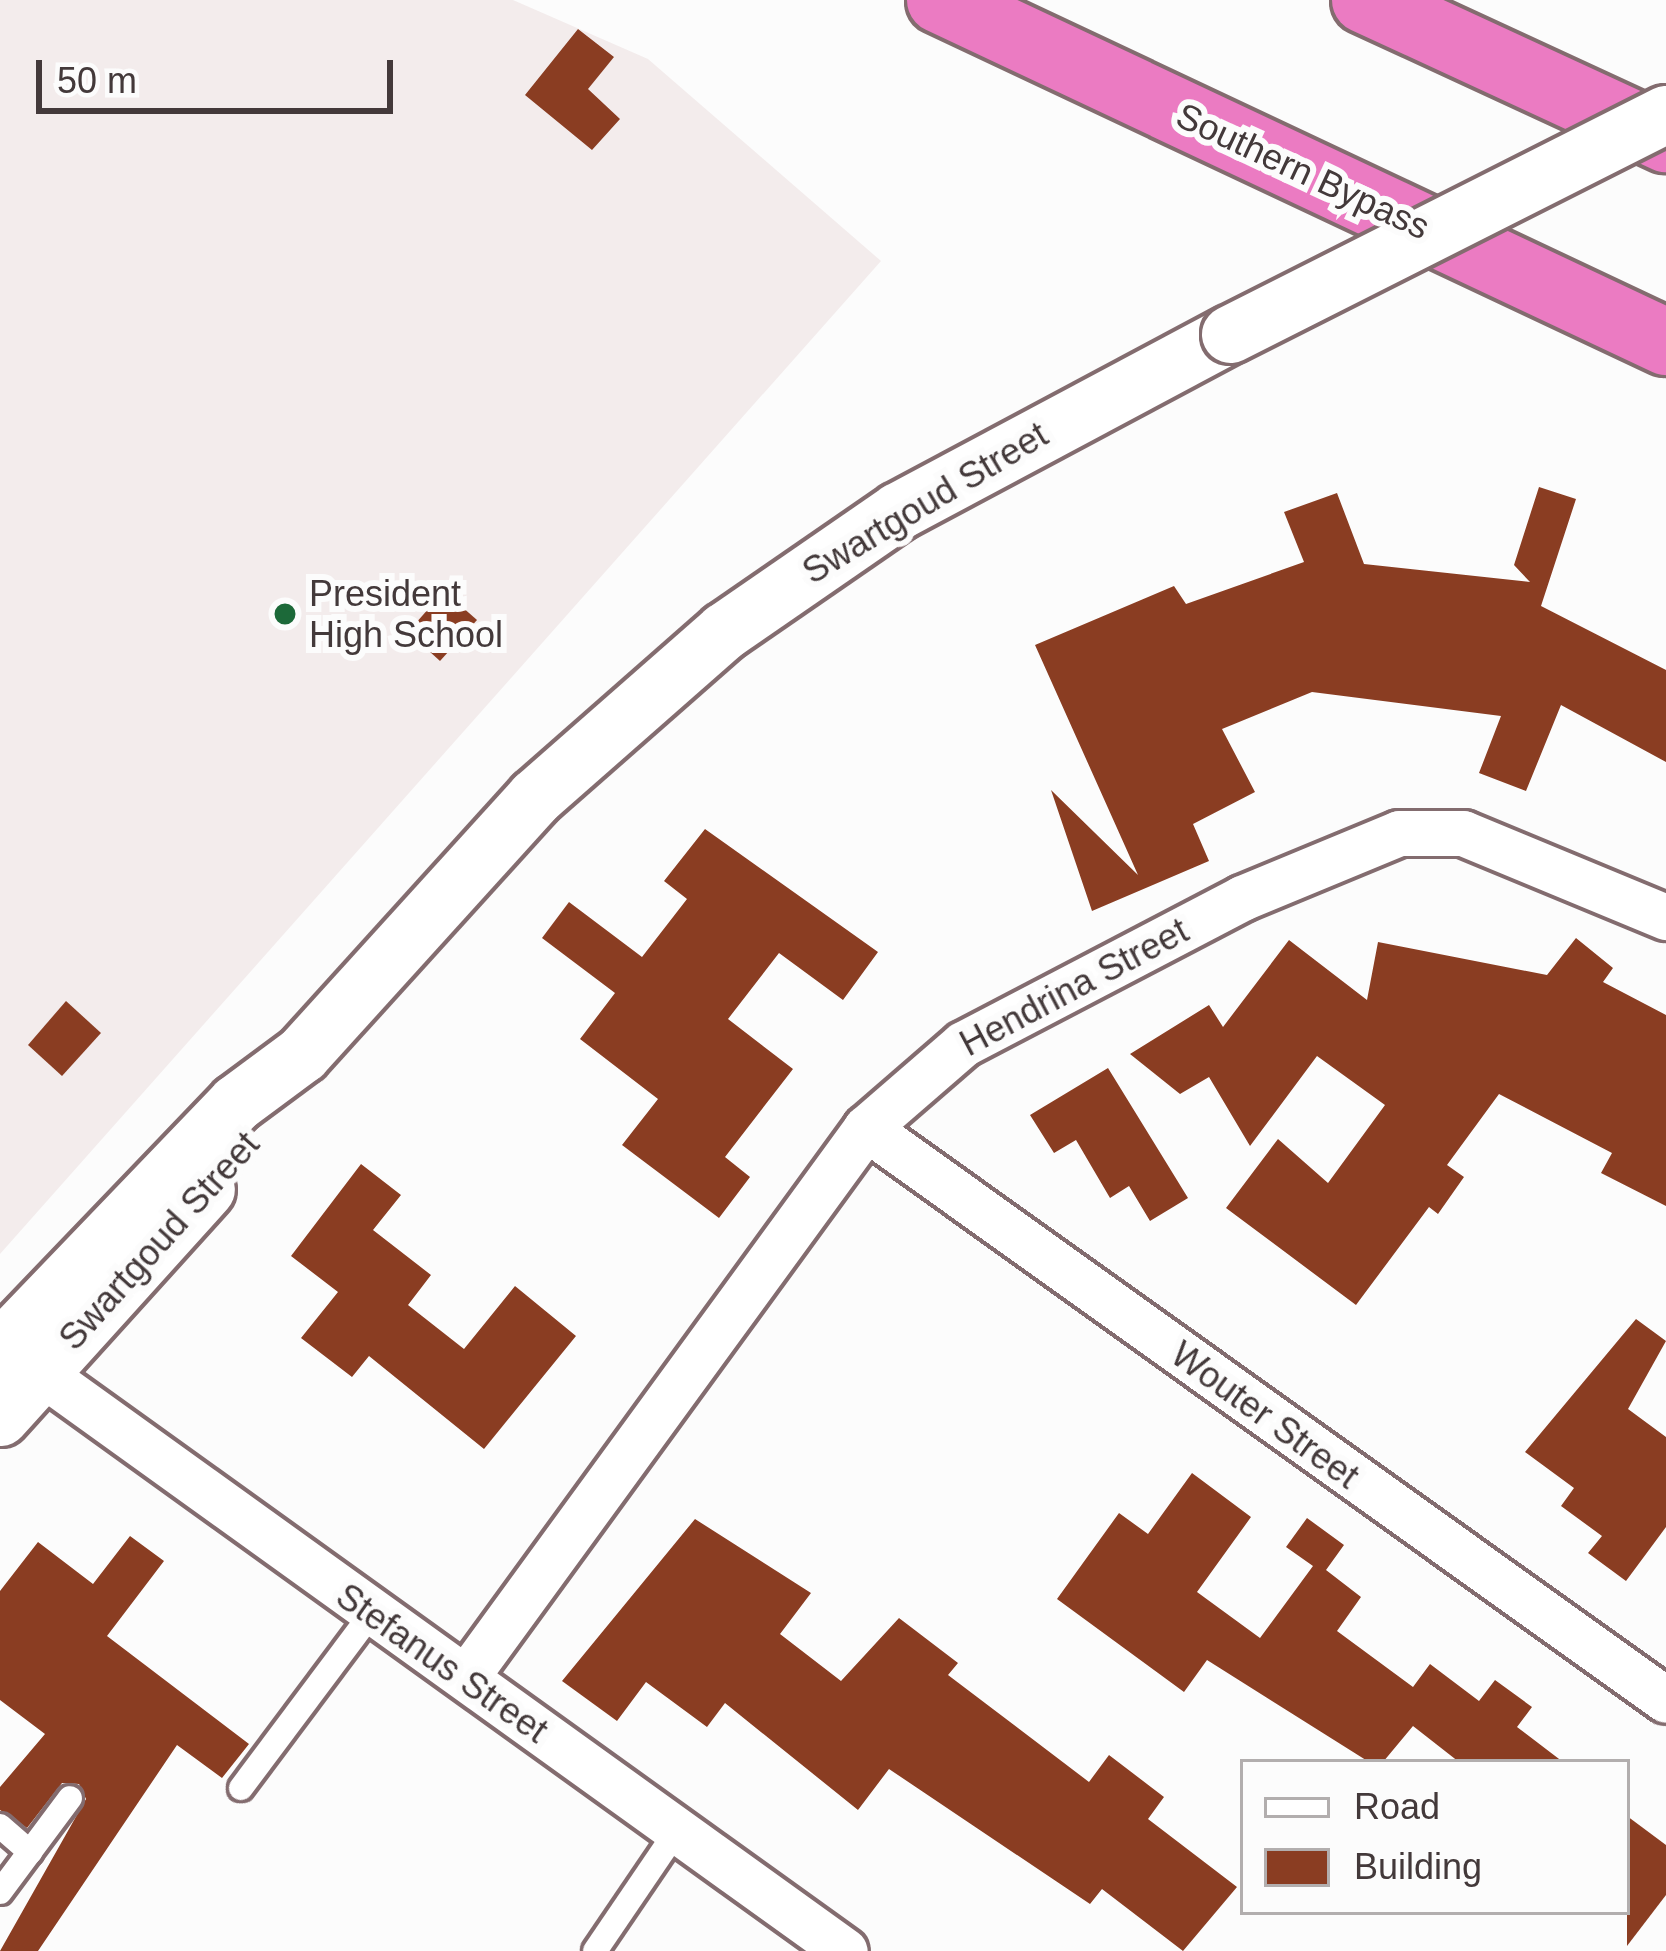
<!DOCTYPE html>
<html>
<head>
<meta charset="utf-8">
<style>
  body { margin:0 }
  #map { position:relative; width:1666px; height:1951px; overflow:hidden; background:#fcfcfc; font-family:Helvetica,sans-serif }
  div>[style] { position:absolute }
  .built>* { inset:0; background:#f3ecec }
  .building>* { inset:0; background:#8a3d22 }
  .roads { filter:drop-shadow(3px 0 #836c6f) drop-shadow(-3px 0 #836c6f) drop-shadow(0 3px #836c6f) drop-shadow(0 -3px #836c6f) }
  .service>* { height:24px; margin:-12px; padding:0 12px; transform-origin:12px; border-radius:12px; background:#fff }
  .minor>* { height:45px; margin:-22.5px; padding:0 22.5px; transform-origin:22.5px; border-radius:22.5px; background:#fff }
  .tertiary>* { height:57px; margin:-28.5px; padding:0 28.5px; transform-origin:28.5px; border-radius:28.5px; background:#fff }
  .motorway>* { height:66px; margin:-33px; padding:0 33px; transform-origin:33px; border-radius:33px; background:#eb7bc2 }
  .bridges { filter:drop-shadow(3px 0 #836c6f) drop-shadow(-3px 0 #836c6f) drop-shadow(0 3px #836c6f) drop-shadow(0 -3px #836c6f) }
  .tertiary-bridge>* { height:57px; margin:-28.5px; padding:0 28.5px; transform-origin:28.5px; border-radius:28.5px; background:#fff }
  .dots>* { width:33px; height:33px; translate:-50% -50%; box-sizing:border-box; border:6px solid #fcfcfc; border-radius:50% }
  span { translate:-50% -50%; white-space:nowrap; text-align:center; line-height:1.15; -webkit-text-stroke:12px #fcfcfc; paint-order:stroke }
  .street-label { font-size:36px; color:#43393a }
  .poi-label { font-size:36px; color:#43393a }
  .left { translate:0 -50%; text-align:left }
  .legend { position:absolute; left:1240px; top:1759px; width:390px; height:156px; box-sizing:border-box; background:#fcfcfc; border:3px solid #b2aeae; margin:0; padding:15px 21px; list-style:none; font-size:36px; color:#43393a }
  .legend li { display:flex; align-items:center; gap:24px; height:60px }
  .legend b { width:60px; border:3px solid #b2aeae }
  .scale { position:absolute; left:36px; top:60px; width:357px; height:54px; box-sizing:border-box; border:6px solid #43393a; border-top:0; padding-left:15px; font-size:36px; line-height:42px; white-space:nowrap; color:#43393a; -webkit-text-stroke:9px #fcfcfc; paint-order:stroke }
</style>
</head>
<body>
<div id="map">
  <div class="built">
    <i style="clip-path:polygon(0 0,513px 0,648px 59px,881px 261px,0 1254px)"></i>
  </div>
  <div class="building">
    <i style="clip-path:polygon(578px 29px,614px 57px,588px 89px,620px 119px,592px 150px,525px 95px)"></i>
    <i style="clip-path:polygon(1539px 487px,1576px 499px,1541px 606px,1666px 670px,1666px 762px,1561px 705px,1526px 791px,1479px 773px,1501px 716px,1312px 692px,1222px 729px,1255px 792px,1193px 824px,1209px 861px,1092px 911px,1051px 790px,1138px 875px,1035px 645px,1174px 586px,1186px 604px,1304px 562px,1284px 512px,1337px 493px,1364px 564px,1530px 582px,1514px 565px)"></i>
    <i style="clip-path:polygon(444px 591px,477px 620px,440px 661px,408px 632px)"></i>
    <i style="clip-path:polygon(705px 829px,878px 952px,843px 1000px,779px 953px,728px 1019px,793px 1069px,725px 1157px,750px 1177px,719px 1218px,622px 1145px,658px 1099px,580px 1039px,615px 993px,542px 938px,569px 902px,642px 957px,687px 899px,664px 881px)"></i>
    <i style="clip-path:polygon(1576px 938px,1613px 968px,1603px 982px,1666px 1015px,1666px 1206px,1601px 1173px,1612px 1153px,1499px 1094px,1447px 1165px,1464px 1177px,1438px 1214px,1429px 1207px,1356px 1305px,1226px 1208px,1278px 1139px,1328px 1183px,1385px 1105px,1317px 1056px,1250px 1146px,1209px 1077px,1180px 1094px,1130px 1054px,1209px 1005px,1223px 1027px,1289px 940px,1367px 1000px,1378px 942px,1547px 975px)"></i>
    <i style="clip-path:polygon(66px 1001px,101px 1033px,62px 1076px,28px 1045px)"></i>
    <i style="clip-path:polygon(1108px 1068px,1188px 1198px,1150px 1221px,1129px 1186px,1110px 1198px,1076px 1140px,1054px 1153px,1030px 1115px)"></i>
    <i style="clip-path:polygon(361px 1164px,401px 1195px,373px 1230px,431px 1275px,408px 1305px,464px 1349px,515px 1286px,576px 1336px,484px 1449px,369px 1356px,352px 1377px,301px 1338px,338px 1292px,291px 1256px)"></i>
    <i style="clip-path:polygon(1636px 1319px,1666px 1341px,1628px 1409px,1666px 1437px,1666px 1527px,1626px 1581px,1588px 1553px,1602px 1536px,1561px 1506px,1574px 1488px,1525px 1452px)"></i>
    <i style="clip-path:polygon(1192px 1473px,1251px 1517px,1197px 1592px,1260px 1638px,1313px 1566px,1286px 1547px,1307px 1518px,1344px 1545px,1326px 1570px,1361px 1597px,1337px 1631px,1413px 1687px,1430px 1664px,1479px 1701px,1495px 1680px,1532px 1707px,1517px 1727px,1563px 1762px,1459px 1762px,1413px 1726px,1383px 1762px,1369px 1762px,1207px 1660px,1184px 1692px,1057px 1599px,1119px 1513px,1148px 1534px)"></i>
    <i style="clip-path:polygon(695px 1519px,811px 1593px,780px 1634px,841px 1681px,899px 1618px,958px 1663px,948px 1675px,1089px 1782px,1109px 1755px,1164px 1797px,1148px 1819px,1237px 1887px,1183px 1951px,1102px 1889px,1090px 1904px,889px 1769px,858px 1810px,725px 1703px,707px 1727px,646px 1682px,617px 1721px,562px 1681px)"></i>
    <i style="clip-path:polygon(130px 1536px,164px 1561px,107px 1636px,249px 1744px,222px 1778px,177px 1745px,38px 1951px,0 1951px,86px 1799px,79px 1784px,62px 1783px,27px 1828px,0 1810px,0 1787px,45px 1734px,0 1700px,0 1591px,38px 1542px,93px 1584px)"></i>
    <i style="clip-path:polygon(1627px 1816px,1666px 1845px,1666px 1895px,1627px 1946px)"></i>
  </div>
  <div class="roads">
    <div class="service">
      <i style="left:241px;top:1788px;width:217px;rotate:-53.2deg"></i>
      <i style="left:0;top:1826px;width:40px;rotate:41deg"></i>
      <i style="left:0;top:1892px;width:117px;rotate:-53.3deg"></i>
      <i style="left:595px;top:1951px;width:144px;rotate:-55.8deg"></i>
    </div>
    <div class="minor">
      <i style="left:866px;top:1128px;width:983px;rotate:35.56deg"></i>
      <i style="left:15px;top:1354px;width:1022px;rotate:35.73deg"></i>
      <i style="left:466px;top:1677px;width:679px;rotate:-53.92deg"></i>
      <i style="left:866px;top:1128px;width:128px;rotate:-40.9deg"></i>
      <i style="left:963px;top:1044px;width:315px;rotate:-27.6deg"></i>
      <i style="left:1242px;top:898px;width:170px;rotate:-22.5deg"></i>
      <i style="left:1399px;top:833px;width:64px"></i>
      <i style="left:1463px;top:833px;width:220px;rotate:22.5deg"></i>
    </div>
    <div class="tertiary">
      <i style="left:0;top:1349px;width:341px;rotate:-46.2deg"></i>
      <i style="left:236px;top:1103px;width:82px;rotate:-36.6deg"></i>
      <i style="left:302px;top:1054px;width:347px;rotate:-47.8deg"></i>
      <i style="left:535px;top:797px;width:252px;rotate:-41.3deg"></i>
      <i style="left:724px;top:631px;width:211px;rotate:-34.6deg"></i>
      <i style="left:898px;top:511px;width:376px;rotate:-28.1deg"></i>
      <i style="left:0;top:1417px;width:307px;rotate:-47.9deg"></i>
    </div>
    <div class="motorway">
      <i style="left:940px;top:0;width:803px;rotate:25.22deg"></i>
      <i style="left:1365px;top:0;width:332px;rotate:24.8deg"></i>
    </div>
  </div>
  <div class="bridges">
    <div class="tertiary-bridge">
      <i style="left:1230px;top:334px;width:488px;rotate:-26.8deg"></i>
    </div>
  </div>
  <div class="dots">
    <i style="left:285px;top:614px;background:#1c6939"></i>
  </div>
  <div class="street-label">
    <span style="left:1303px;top:171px;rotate:25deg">Southern Bypass</span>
    <span style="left:925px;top:503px;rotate:-31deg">Swartgoud Street</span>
    <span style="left:1074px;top:987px;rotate:-28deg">Hendrina Street</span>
    <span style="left:159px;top:1241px;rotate:-48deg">Swartgoud Street</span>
    <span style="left:1265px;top:1415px;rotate:36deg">Wouter Street</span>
    <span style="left:442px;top:1663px;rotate:35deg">Stefanus Street</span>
  </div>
  <div class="poi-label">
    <span class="left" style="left:309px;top:614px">President<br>High School</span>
  </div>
  <ul class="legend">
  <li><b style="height:15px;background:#fff"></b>Road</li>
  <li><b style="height:33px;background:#8a3d22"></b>Building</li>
  </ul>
  <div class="scale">50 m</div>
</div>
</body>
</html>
